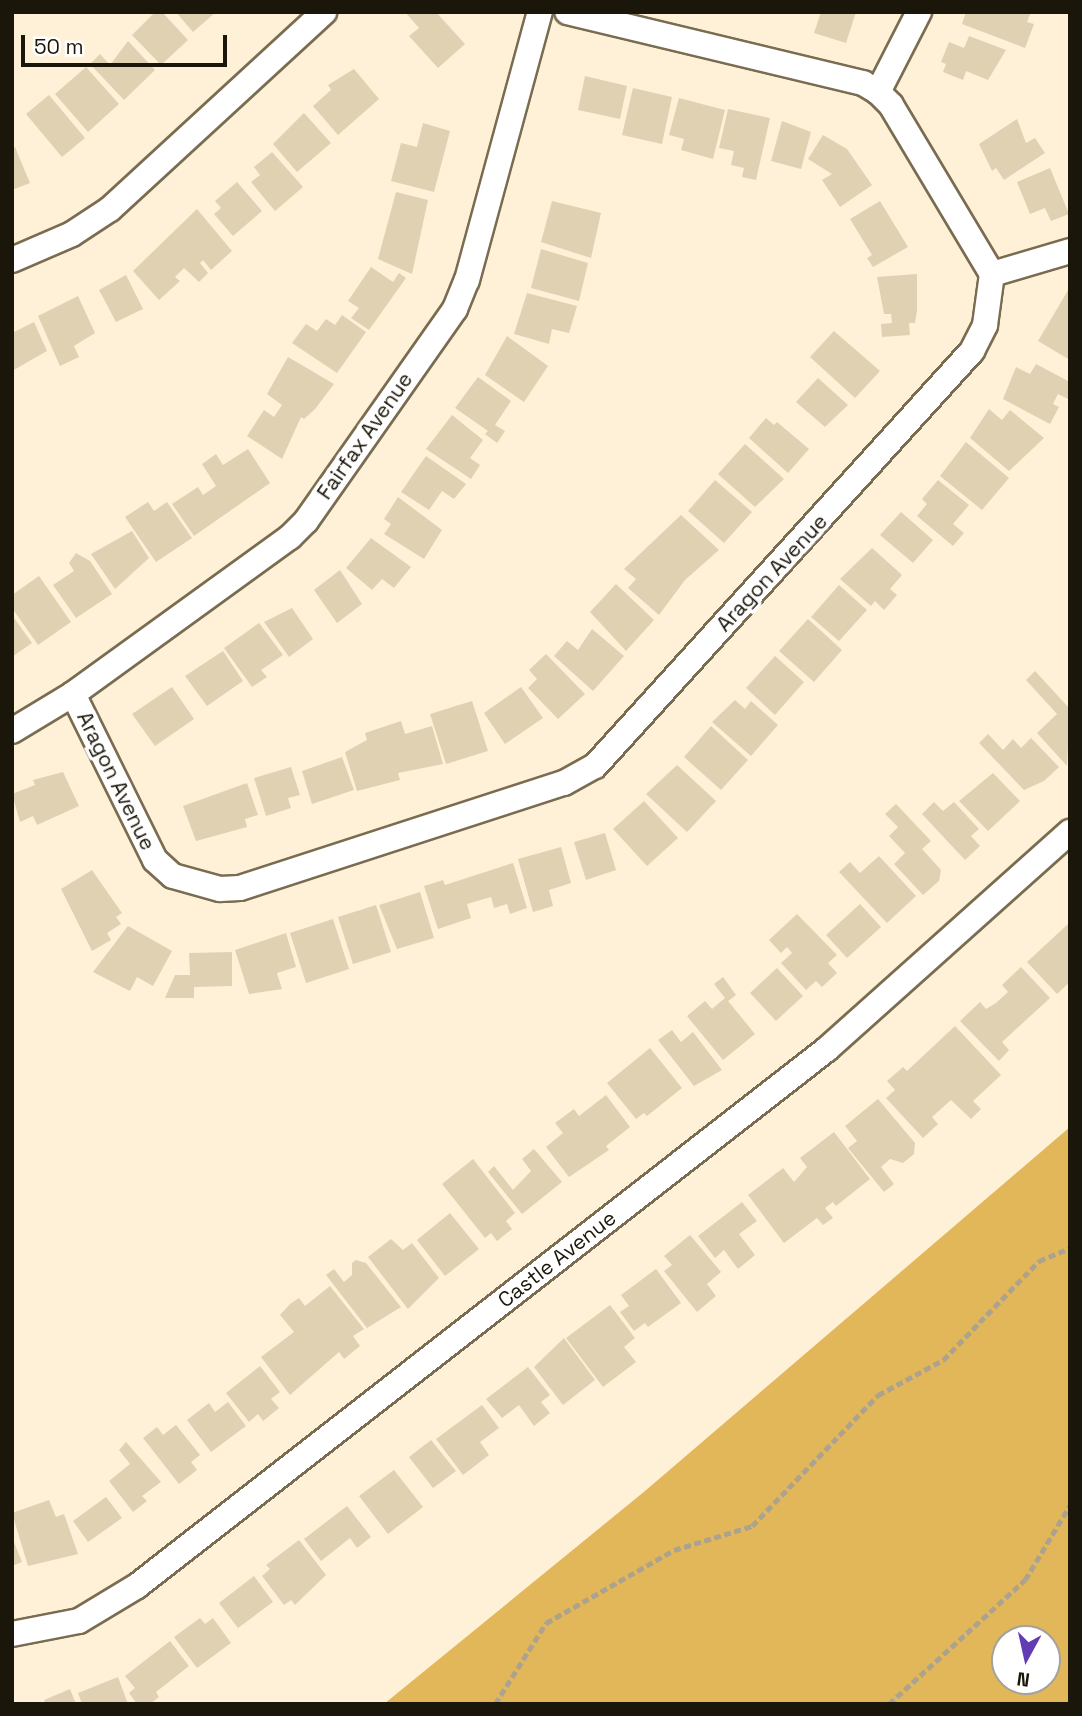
<!DOCTYPE html>
<html>
<head>
<meta charset="utf-8">
<style>
  body { margin:0 }
  #map { position:relative; width:1082px; height:1716px; overflow:hidden; background:#fef1d8; font-family:"Space Grotesk",sans-serif }
  div>[style] { position:absolute }
  .forest>* { inset:0; background:#e1b759 }
  .building>* { inset:0; background:#e0d1b2 }
  .path>* { height:4.5px; margin-top:-2.25px; transform-origin:0; background:repeating-linear-gradient(90deg,#aca28e 0 7px,transparent 0 10.5px) }
  .roads { filter:drop-shadow(2px 0 #7a6c50) drop-shadow(-2px 0 #7a6c50) drop-shadow(0 2px #7a6c50) drop-shadow(0 -2px #7a6c50) }
  .minor>* { height:24px; margin:-12px; padding:0 12px; transform-origin:12px; border-radius:12px; background:#fff }
  span { translate:-50% -50%; white-space:nowrap; text-align:center; line-height:1.15; -webkit-text-stroke:7px #fff; paint-order:stroke }
  .street-label { font-size:21px; color:#1b160a }
  .frame { position:absolute; inset:0; border:14px solid #1b160a; pointer-events:none }
  .north { position:absolute; left:991px; top:1625px; width:70px; height:70px; box-sizing:border-box; background:#fff; border:2px solid #a4a29d; border-radius:50%; rotate:188deg; font-size:19px; font-weight:700; line-height:28px; text-align:center; color:#1b160a }
  .north::after { content:''; display:block; margin:auto; width:24px; height:32px; background:#613cb4; clip-path:polygon(50% 0,100% 100%,50% 72%,0 100%) }
  .scale { position:absolute; left:21px; top:35px; width:206px; height:32px; box-sizing:border-box; border:4px solid #1b160a; border-top:0; padding-left:9px; font-size:21px; line-height:24px; white-space:nowrap; color:#1b160a; -webkit-text-stroke:5px #fff; paint-order:stroke }
</style>
</head>
<body>
<div id="map">
  <div class="forest">
    <i style="clip-path:polygon(evenodd,1070px 1127px,1070px 1704px,384px 1704px,645px 1491px,1070px 1127px,1005px 1639px,1047px 1639px,1047px 1681px,1005px 1681px,1005px 1639px)"></i>
  </div>
  <div class="building">
    <i style="clip-path:polygon(155px 12px,162px 12px,188px 40px,161px 65px,132px 35px)"></i>
    <i style="clip-path:polygon(176px 12px,216px 12px,193px 32px)"></i>
    <i style="clip-path:polygon(405px 12px,436px 12px,465px 44px,438px 68px,409px 36px,419px 28px)"></i>
    <i style="clip-path:polygon(821px 12px,856px 12px,846px 43px,814px 33px)"></i>
    <i style="clip-path:polygon(966px 12px,1031px 12px,1027px 22px,1034px 24px,1025px 48px,962px 24px)"></i>
    <i style="clip-path:polygon(969px 36px,1006px 50px,988px 80px,966px 71px,963px 80px,943px 72px,946px 64px,941px 62px,949px 42px,964px 48px)"></i>
    <i style="clip-path:polygon(128px 41px,155px 70px,124px 100px,90px 64px,100px 54px,110px 65px)"></i>
    <i style="clip-path:polygon(86px 67px,119px 104px,88px 132px,55px 94px)"></i>
    <i style="clip-path:polygon(354px 69px,379px 99px,338px 135px,313px 106px,331px 90px,328px 85px)"></i>
    <i style="clip-path:polygon(585px 76px,627px 86px,620px 119px,578px 110px)"></i>
    <i style="clip-path:polygon(633px 88px,672px 97px,662px 144px,622px 135px)"></i>
    <i style="clip-path:polygon(49px 95px,85px 138px,62px 157px,26px 114px)"></i>
    <i style="clip-path:polygon(679px 98px,725px 110px,713px 159px,681px 150px,684px 139px,669px 135px)"></i>
    <i style="clip-path:polygon(728px 109px,770px 118px,756px 180px,742px 177px,744px 168px,731px 165px,734px 151px,719px 148px)"></i>
    <i style="clip-path:polygon(304px 113px,331px 143px,297px 172px,273px 144px)"></i>
    <i style="clip-path:polygon(1017px 119px,1026px 143px,1035px 138px,1045px 153px,1004px 180px,996px 168px,992px 171px,979px 144px)"></i>
    <i style="clip-path:polygon(782px 121px,811px 132px,801px 169px,771px 161px)"></i>
    <i style="clip-path:polygon(423px 123px,450px 131px,434px 192px,391px 181px,401px 143px,417px 147px)"></i>
    <i style="clip-path:polygon(823px 135px,847px 149px,872px 185px,840px 207px,822px 180px,832px 174px,808px 159px)"></i>
    <i style="clip-path:polygon(15px 147px,30px 183px,12px 190px,12px 148px)"></i>
    <i style="clip-path:polygon(272px 152px,303px 187px,275px 211px,251px 182px,260px 175px,254px 167px)"></i>
    <i style="clip-path:polygon(1050px 168px,1069px 214px,1051px 221px,1045px 208px,1030px 214px,1017px 182px)"></i>
    <i style="clip-path:polygon(237px 182px,262px 211px,233px 236px,214px 214px,221px 208px,215px 201px)"></i>
    <i style="clip-path:polygon(396px 192px,428px 200px,412px 274px,378px 259px)"></i>
    <i style="clip-path:polygon(552px 201px,601px 213px,591px 258px,541px 242px)"></i>
    <i style="clip-path:polygon(880px 201px,908px 247px,873px 267px,867px 258px,872px 255px,850px 219px)"></i>
    <i style="clip-path:polygon(197px 209px,232px 251px,211px 270px,203px 260px,200px 263px,208px 273px,199px 282px,184px 268px,175px 277px,180px 281px,159px 300px,133px 271px)"></i>
    <i style="clip-path:polygon(541px 249px,588px 263px,579px 301px,531px 288px)"></i>
    <i style="clip-path:polygon(371px 267px,393px 282px,399px 273px,406px 278px,369px 330px,351px 318px,359px 308px,348px 301px)"></i>
    <i style="clip-path:polygon(917px 274px,917px 311px,915px 323px,909px 323px,910px 335px,882px 337px,881px 324px,892px 323px,891px 314px,884px 314px,877px 277px)"></i>
    <i style="clip-path:polygon(126px 275px,143px 309px,116px 322px,99px 290px)"></i>
    <i style="clip-path:polygon(1070px 287px,1070px 360px,1038px 341px)"></i>
    <i style="clip-path:polygon(527px 293px,577px 306px,569px 333px,552px 329px,549px 344px,514px 334px)"></i>
    <i style="clip-path:polygon(78px 296px,95px 333px,74px 346px,79px 357px,60px 366px,38px 316px)"></i>
    <i style="clip-path:polygon(342px 315px,366px 332px,337px 373px,292px 343px,306px 324px,317px 331px,326px 319px,335px 325px)"></i>
    <i style="clip-path:polygon(34px 322px,47px 351px,12px 371px,12px 333px)"></i>
    <i style="clip-path:polygon(834px 331px,880px 371px,855px 398px,810px 357px)"></i>
    <i style="clip-path:polygon(507px 336px,548px 366px,524px 402px,485px 375px)"></i>
    <i style="clip-path:polygon(288px 357px,334px 384px,315px 409px,304px 419px,301px 417px,282px 459px,247px 436px,264px 410px,274px 417px,282px 405px,267px 394px)"></i>
    <i style="clip-path:polygon(1036px 364px,1070px 382px,1070px 395px,1068px 399px,1058px 394px,1053px 404px,1059px 407px,1050px 424px,1003px 399px,1016px 367px,1030px 374px)"></i>
    <i style="clip-path:polygon(478px 377px,511px 401px,495px 425px,505px 431px,497px 443px,485px 434px,488px 431px,455px 408px)"></i>
    <i style="clip-path:polygon(818px 378px,848px 405px,825px 427px,796px 402px)"></i>
    <i style="clip-path:polygon(989px 409px,1002px 420px,1010px 410px,1044px 438px,1009px 471px,970px 438px)"></i>
    <i style="clip-path:polygon(452px 415px,483px 440px,470px 458px,480px 465px,471px 479px,426px 449px)"></i>
    <i style="clip-path:polygon(766px 418px,774px 425px,777px 422px,809px 449px,788px 473px,749px 438px)"></i>
    <i style="clip-path:polygon(966px 442px,1009px 478px,982px 510px,940px 476px)"></i>
    <i style="clip-path:polygon(745px 444px,784px 479px,755px 507px,718px 474px)"></i>
    <i style="clip-path:polygon(248px 449px,270px 483px,194px 536px,172px 504px,198px 487px,203px 495px,216px 486px,202px 464px,216px 454px,223px 465px)"></i>
    <i style="clip-path:polygon(426px 456px,466px 484px,454px 499px,442px 491px,429px 510px,401px 492px)"></i>
    <i style="clip-path:polygon(715px 480px,752px 512px,724px 543px,688px 511px)"></i>
    <i style="clip-path:polygon(938px 480px,969px 505px,953px 524px,964px 533px,953px 546px,917px 516px,927px 504px,922px 499px)"></i>
    <i style="clip-path:polygon(398px 497px,442px 530px,424px 559px,384px 534px,391px 524px,384px 519px)"></i>
    <i style="clip-path:polygon(148px 502px,154px 511px,167px 502px,192px 538px,156px 562px,125px 517px)"></i>
    <i style="clip-path:polygon(901px 512px,933px 540px,913px 563px,880px 535px)"></i>
    <i style="clip-path:polygon(681px 515px,719px 550px,685px 580px,659px 615px,628px 588px,636px 579px,624px 569px)"></i>
    <i style="clip-path:polygon(132px 531px,149px 558px,115px 589px,91px 554px)"></i>
    <i style="clip-path:polygon(371px 538px,411px 567px,394px 588px,382px 579px,372px 590px,346px 568px)"></i>
    <i style="clip-path:polygon(872px 548px,902px 575px,890px 589px,897px 595px,884px 610px,875px 601px,871px 606px,840px 579px)"></i>
    <i style="clip-path:polygon(76px 553px,90px 561px,112px 594px,76px 618px,53px 585px,74px 571px,69px 563px)"></i>
    <i style="clip-path:polygon(340px 570px,362px 604px,337px 623px,314px 590px)"></i>
    <i style="clip-path:polygon(39px 576px,71px 622px,38px 645px,12px 608px,12px 595px)"></i>
    <i style="clip-path:polygon(616px 584px,654px 620px,626px 651px,590px 612px)"></i>
    <i style="clip-path:polygon(839px 585px,867px 610px,839px 641px,811px 617px)"></i>
    <i style="clip-path:polygon(292px 608px,313px 639px,289px 657px,264px 622px)"></i>
    <i style="clip-path:polygon(12px 615px,32px 643px,12px 657px)"></i>
    <i style="clip-path:polygon(808px 619px,842px 650px,814px 682px,779px 651px)"></i>
    <i style="clip-path:polygon(259px 623px,283px 655px,261px 670px,267px 677px,252px 687px,224px 648px)"></i>
    <i style="clip-path:polygon(592px 629px,624px 656px,593px 691px,554px 656px,567px 641px,578px 650px)"></i>
    <i style="clip-path:polygon(223px 651px,243px 681px,207px 706px,185px 676px)"></i>
    <i style="clip-path:polygon(546px 654px,585px 694px,558px 719px,528px 688px,537px 679px,529px 670px)"></i>
    <i style="clip-path:polygon(775px 656px,804px 682px,775px 715px,746px 688px)"></i>
    <i style="clip-path:polygon(1035px 671px,1070px 709px,1067px 766px,1037px 733px,1057px 714px,1026px 680px)"></i>
    <i style="clip-path:polygon(172px 687px,194px 719px,155px 746px,132px 714px)"></i>
    <i style="clip-path:polygon(521px 687px,543px 718px,505px 744px,484px 713px)"></i>
    <i style="clip-path:polygon(735px 700px,745px 709px,751px 701px,778px 725px,751px 756px,712px 722px)"></i>
    <i style="clip-path:polygon(472px 701px,488px 751px,446px 764px,430px 714px)"></i>
    <i style="clip-path:polygon(401px 721px,405px 734px,432px 726px,443px 764px,398px 773px,400px 780px,357px 791px,345px 752px,367px 740px,365px 733px)"></i>
    <i style="clip-path:polygon(711px 726px,748px 760px,721px 790px,684px 757px)"></i>
    <i style="clip-path:polygon(988px 734px,1003px 750px,1013px 739px,1021px 748px,1031px 738px,1059px 767px,1044px 781px,1024px 790px,979px 743px)"></i>
    <i style="clip-path:polygon(342px 757px,354px 790px,312px 804px,302px 771px)"></i>
    <i style="clip-path:polygon(677px 765px,716px 801px,687px 832px,646px 794px)"></i>
    <i style="clip-path:polygon(291px 767px,300px 795px,288px 798px,291px 808px,266px 816px,254px 778px)"></i>
    <i style="clip-path:polygon(63px 772px,79px 806px,37px 825px,33px 816px,20px 822px,12px 794px,35px 785px,33px 780px)"></i>
    <i style="clip-path:polygon(993px 773px,1020px 801px,988px 831px,959px 801px)"></i>
    <i style="clip-path:polygon(247px 783px,258px 815px,245px 819px,247px 827px,196px 841px,183px 806px)"></i>
    <i style="clip-path:polygon(644px 801px,678px 838px,647px 866px,613px 829px)"></i>
    <i style="clip-path:polygon(934px 802px,943px 811px,954px 802px,979px 829px,971px 836px,980px 846px,965px 860px,922px 814px)"></i>
    <i style="clip-path:polygon(896px 804px,931px 841px,922px 849px,941px 870px,939px 881px,923px 895px,894px 864px,905px 853px,889px 836px,898px 827px,885px 814px)"></i>
    <i style="clip-path:polygon(605px 833px,616px 870px,586px 880px,574px 842px)"></i>
    <i style="clip-path:polygon(561px 847px,571px 883px,549px 890px,553px 906px,533px 912px,518px 859px)"></i>
    <i style="clip-path:polygon(879px 856px,916px 896px,887px 923px,839px 872px,850px 862px,860px 873px)"></i>
    <i style="clip-path:polygon(513px 863px,527px 908px,510px 914px,507px 904px,494px 908px,491px 897px,467px 904px,471px 918px,438px 929px,424px 886px,443px 880px,445px 885px)"></i>
    <i style="clip-path:polygon(92px 870px,122px 913px,116px 917px,121px 924px,107px 933px,111px 940px,92px 951px,61px 889px)"></i>
    <i style="clip-path:polygon(420px 892px,434px 938px,397px 949px,379px 905px)"></i>
    <i style="clip-path:polygon(860px 904px,881px 927px,847px 958px,826px 935px)"></i>
    <i style="clip-path:polygon(376px 905px,391px 952px,353px 964px,338px 917px)"></i>
    <i style="clip-path:polygon(797px 914px,837px 955px,828px 963px,837px 973px,822px 987px,816px 981px,806px 990px,781px 963px,792px 953px,787px 947px,781px 953px,769px 940px)"></i>
    <i style="clip-path:polygon(333px 919px,349px 969px,306px 983px,290px 933px)"></i>
    <i style="clip-path:polygon(1068px 924px,1070px 982px,1057px 994px,1027px 962px)"></i>
    <i style="clip-path:polygon(128px 926px,172px 951px,153px 986px,137px 977px,130px 991px,93px 972px)"></i>
    <i style="clip-path:polygon(286px 933px,296px 967px,277px 973px,282px 989px,249px 994px,235px 950px)"></i>
    <i style="clip-path:polygon(232px 952px,232px 986px,194px 987px,194px 998px,165px 998px,175px 975px,190px 975px,189px 953px)"></i>
    <i style="clip-path:polygon(1021px 967px,1050px 998px,1002px 1042px,1009px 1050px,999px 1061px,960px 1021px,980px 1002px,986px 1009px,996px 1003px,1008px 992px,1002px 985px)"></i>
    <i style="clip-path:polygon(777px 968px,803px 996px,776px 1021px,750px 993px)"></i>
    <i style="clip-path:polygon(723px 977px,736px 995px,728px 1001px,755px 1034px,723px 1060px,687px 1016px,705px 1001px,712px 1009px,725px 998px,714px 984px)"></i>
    <i style="clip-path:polygon(955px 1026px,1001px 1075px,973px 1101px,981px 1109px,971px 1119px,951px 1100px,932px 1117px,938px 1124px,923px 1138px,886px 1098px,895px 1090px,887px 1081px,903px 1067px,907px 1071px)"></i>
    <i style="clip-path:polygon(672px 1030px,681px 1042px,693px 1032px,722px 1070px,694px 1086px,658px 1040px)"></i>
    <i style="clip-path:polygon(650px 1048px,682px 1088px,647px 1116px,644px 1113px,636px 1119px,607px 1083px)"></i>
    <i style="clip-path:polygon(606px 1095px,630px 1127px,606px 1146px,609px 1150px,569px 1177px,546px 1147px,563px 1133px,555px 1123px,574px 1109px,579px 1116px)"></i>
    <i style="clip-path:polygon(878px 1099px,915px 1143px,914px 1154px,903px 1163px,890px 1159px,881px 1167px,894px 1184px,884px 1192px,848px 1148px,857px 1141px,845px 1126px)"></i>
    <i style="clip-path:polygon(834px 1132px,870px 1179px,836px 1206px,833px 1202px,825px 1208px,833px 1218px,823px 1225px,817px 1218px,784px 1243px,748px 1195px,783px 1168px,794px 1182px,807px 1167px,800px 1158px)"></i>
    <i style="clip-path:polygon(534px 1149px,562px 1182px,522px 1214px,488px 1172px,494px 1166px,513px 1190px,531px 1171px,522px 1159px)"></i>
    <i style="clip-path:polygon(473px 1159px,515px 1213px,506px 1221px,512px 1229px,497px 1241px,491px 1233px,485px 1238px,442px 1184px)"></i>
    <i style="clip-path:polygon(742px 1202px,757px 1221px,739px 1234px,755px 1255px,738px 1269px,724px 1250px,715px 1258px,698px 1236px)"></i>
    <i style="clip-path:polygon(450px 1213px,479px 1249px,445px 1276px,417px 1240px)"></i>
    <i style="clip-path:polygon(690px 1235px,721px 1272px,707px 1284px,716px 1296px,697px 1312px,664px 1271px,672px 1265px,664px 1256px)"></i>
    <i style="clip-path:polygon(391px 1239px,403px 1250px,412px 1243px,439px 1278px,408px 1309px,368px 1257px)"></i>
    <i style="clip-path:polygon(356px 1260px,366px 1263px,401px 1307px,367px 1328px,326px 1275px,334px 1269px,344px 1282px,352px 1275px,352px 1263px)"></i>
    <i style="clip-path:polygon(656px 1269px,681px 1303px,648px 1327px,645px 1323px,634px 1331px,620px 1312px,629px 1306px,621px 1295px)"></i>
    <i style="clip-path:polygon(330px 1286px,364px 1329px,353px 1336px,360px 1346px,344px 1359px,339px 1352px,290px 1395px,261px 1357px,294px 1332px,280px 1315px,290px 1304px,299px 1298px,305px 1306px)"></i>
    <i style="clip-path:polygon(610px 1305px,635px 1338px,624px 1347px,636px 1362px,603px 1387px,566px 1338px)"></i>
    <i style="clip-path:polygon(564px 1338px,595px 1380px,563px 1405px,534px 1367px)"></i>
    <i style="clip-path:polygon(260px 1366px,280px 1392px,271px 1399px,279px 1408px,263px 1421px,258px 1414px,249px 1422px,226px 1393px)"></i>
    <i style="clip-path:polygon(528px 1367px,550px 1395px,541px 1402px,550px 1413px,534px 1426px,519px 1405px,502px 1418px,486px 1399px)"></i>
    <i style="clip-path:polygon(228px 1402px,246px 1426px,211px 1452px,187px 1420px,209px 1403px,215px 1412px)"></i>
    <i style="clip-path:polygon(482px 1405px,499px 1428px,480px 1442px,489px 1455px,463px 1475px,436px 1439px)"></i>
    <i style="clip-path:polygon(176px 1425px,200px 1455px,191px 1462px,197px 1470px,179px 1484px,143px 1438px,157px 1427px,163px 1435px)"></i>
    <i style="clip-path:polygon(431px 1440px,456px 1471px,433px 1488px,409px 1457px)"></i>
    <i style="clip-path:polygon(126px 1442px,161px 1482px,142px 1496px,147px 1501px,133px 1512px,109px 1481px,130px 1464px,119px 1450px)"></i>
    <i style="clip-path:polygon(394px 1470px,423px 1507px,388px 1534px,359px 1496px)"></i>
    <i style="clip-path:polygon(106px 1497px,122px 1518px,88px 1542px,73px 1521px)"></i>
    <i style="clip-path:polygon(49px 1500px,56px 1517px,64px 1514px,78px 1554px,28px 1566px,12px 1513px)"></i>
    <i style="clip-path:polygon(347px 1506px,371px 1537px,357px 1548px,350px 1538px,321px 1561px,304px 1539px)"></i>
    <i style="clip-path:polygon(12px 1537px,22px 1562px,12px 1566px)"></i>
    <i style="clip-path:polygon(299px 1540px,326px 1575px,295px 1605px,291px 1600px,284px 1605px,262px 1576px,270px 1569px,266px 1565px)"></i>
    <i style="clip-path:polygon(254px 1576px,273px 1602px,238px 1628px,219px 1603px)"></i>
    <i style="clip-path:polygon(200px 1618px,205px 1624px,213px 1618px,231px 1643px,197px 1668px,174px 1637px)"></i>
    <i style="clip-path:polygon(170px 1641px,189px 1666px,156px 1692px,159px 1697px,150px 1704px,137px 1704px,129px 1693px,135px 1688px,125px 1676px)"></i>
    <i style="clip-path:polygon(118px 1677px,128px 1704px,82px 1704px,78px 1693px)"></i>
    <i style="clip-path:polygon(70px 1689px,76px 1704px,46px 1704px,44px 1700px)"></i>
  </div>
  <div class="path">
    <i style="left:495px;top:1704px;width:96px;rotate:-57.8deg"></i>
    <i style="left:546px;top:1623px;width:147px;rotate:-29.7deg"></i>
    <i style="left:674px;top:1550px;width:82px;rotate:-17.1deg"></i>
    <i style="left:752px;top:1526px;width:182px;rotate:-46.1deg"></i>
    <i style="left:878px;top:1395px;width:74px;rotate:-28.3deg"></i>
    <i style="left:943px;top:1360px;width:138px;rotate:-45.9deg"></i>
    <i style="left:1039px;top:1261px;width:34px;rotate:-23deg"></i>
    <i style="left:889px;top:1704px;width:184px;rotate:-42.4deg"></i>
    <i style="left:1025px;top:1580px;width:87px;rotate:-59deg"></i>
  </div>
  <div class="roads">
    <div class="minor">
      <i style="left:878px;top:92px;width:90px;rotate:-62.9deg"></i>
      <i style="left:12px;top:260px;width:65px;rotate:-23.4deg"></i>
      <i style="left:72px;top:234px;width:45px;rotate:-33.3deg"></i>
      <i style="left:110px;top:209px;width:291px;rotate:-42.6deg"></i>
      <i style="left:992px;top:274px;width:81px;rotate:-16.4deg"></i>
      <i style="left:73px;top:694px;width:185px;rotate:63.7deg"></i>
      <i style="left:155px;top:860px;width:24px;rotate:42deg"></i>
      <i style="left:173px;top:876px;width:49px;rotate:15.5deg"></i>
      <i style="left:220px;top:889px;width:20px;rotate:-3deg"></i>
      <i style="left:240px;top:888px;width:341px;rotate:-18deg"></i>
      <i style="left:564px;top:783px;width:35px;rotate:-29deg"></i>
      <i style="left:595px;top:766px;width:561px;rotate:-47.75deg"></i>
      <i style="left:972px;top:351px;width:29px;rotate:-63deg"></i>
      <i style="left:985px;top:325px;width:51px;rotate:-82.2deg"></i>
      <i style="left:992px;top:274px;width:197px;rotate:-120.9deg"></i>
      <i style="left:891px;top:105px;width:18px;rotate:-135deg"></i>
      <i style="left:878px;top:92px;width:17px;rotate:-149deg"></i>
      <i style="left:863px;top:83px;width:304px;rotate:-166.5deg"></i>
      <i style="left:12px;top:731px;width:71px;rotate:-31.2deg"></i>
      <i style="left:73px;top:694px;width:268px;rotate:-35.9deg"></i>
      <i style="left:290px;top:537px;width:23px;rotate:-45deg"></i>
      <i style="left:306px;top:521px;width:259px;rotate:-54.9deg"></i>
      <i style="left:455px;top:309px;width:31px;rotate:-68deg"></i>
      <i style="left:467px;top:280px;width:278px;rotate:-74.8deg"></i>
      <i style="left:12px;top:1634px;width:68px;rotate:-11deg"></i>
      <i style="left:79px;top:1621px;width:68px;rotate:-31.1deg"></i>
      <i style="left:137px;top:1586px;width:874px;rotate:-37.89deg"></i>
      <i style="left:827px;top:1049px;width:326px;rotate:-41.8deg"></i>
    </div>
  </div>
  <div class="street-label">
    <span style="left:365px;top:436px;rotate:-55deg">Fairfax Avenue</span>
    <span style="left:772px;top:573px;rotate:-47deg">Aragon Avenue</span>
    <span style="left:116px;top:781px;rotate:64deg">Aragon Avenue</span>
    <span style="left:557px;top:1259px;rotate:-38deg">Castle Avenue</span>
  </div>
  <div class="frame"></div>
  <div class="north">N</div>
  <div class="scale">50 m</div>
</div>
</body>
</html>
